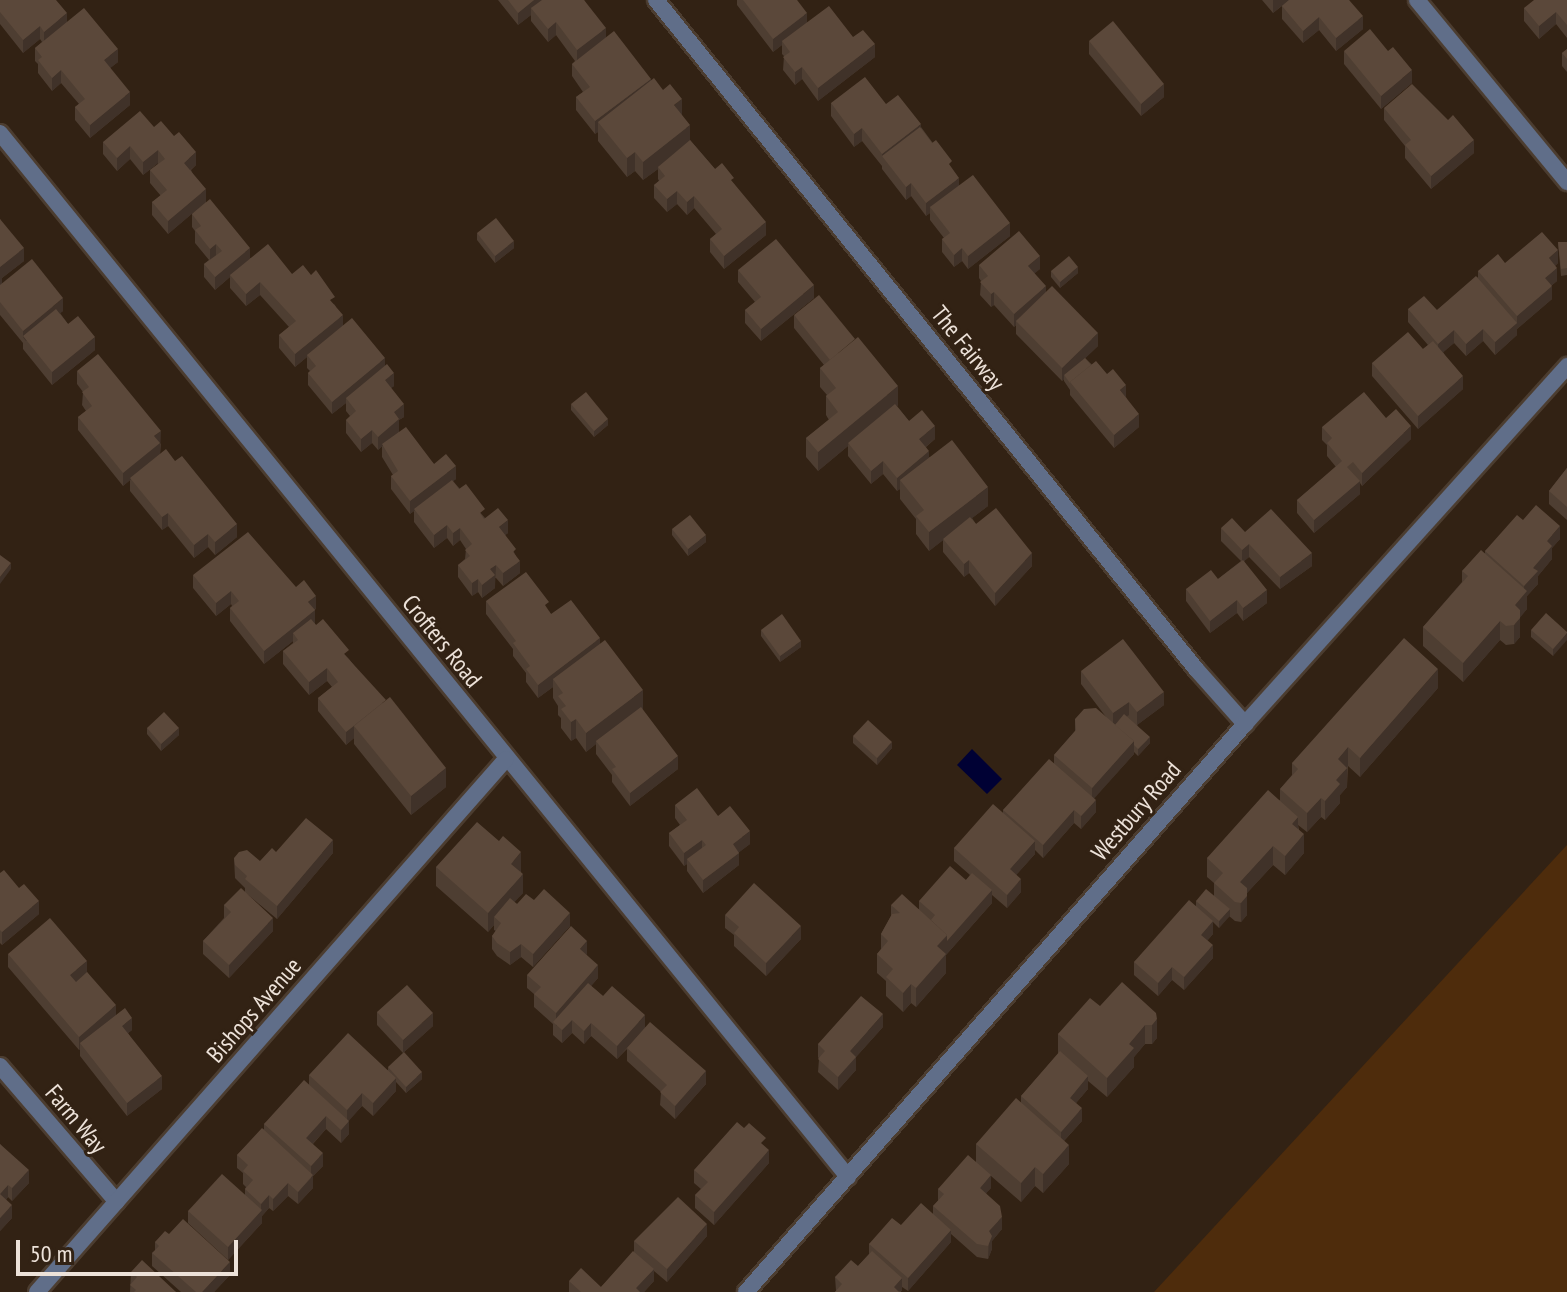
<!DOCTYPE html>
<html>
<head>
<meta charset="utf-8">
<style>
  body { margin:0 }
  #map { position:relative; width:1567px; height:1292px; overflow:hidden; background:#322214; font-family:"PT Sans Narrow",sans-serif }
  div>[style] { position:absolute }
  .green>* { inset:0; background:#4e2c0c }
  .water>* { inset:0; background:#000134 }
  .roads { filter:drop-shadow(2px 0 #4c3d30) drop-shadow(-2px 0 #4c3d30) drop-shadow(0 2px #4c3d30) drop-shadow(0 -2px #4c3d30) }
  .street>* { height:16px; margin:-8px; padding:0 8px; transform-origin:8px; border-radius:8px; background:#606e89 }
  .wall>* { inset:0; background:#4e3e32 }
  .shaded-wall>* { inset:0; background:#403229 }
  .building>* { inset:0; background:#5b483a }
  span { translate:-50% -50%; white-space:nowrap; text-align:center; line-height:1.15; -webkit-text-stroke:6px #322214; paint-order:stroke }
  .street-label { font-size:24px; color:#ede2d9 }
  .scale { position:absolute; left:16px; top:1240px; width:222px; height:36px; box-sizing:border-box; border:4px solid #ede2d9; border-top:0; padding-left:10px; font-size:24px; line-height:28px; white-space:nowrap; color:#ede2d9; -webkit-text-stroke:6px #322214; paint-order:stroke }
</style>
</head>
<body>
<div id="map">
  <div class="green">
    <i style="clip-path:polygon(1567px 845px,1567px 1292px,1154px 1292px)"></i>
  </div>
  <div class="water">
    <i style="clip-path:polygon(972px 749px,1002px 779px,987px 794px,957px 765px)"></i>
  </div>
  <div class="roads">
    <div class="street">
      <i style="left:656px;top:0;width:860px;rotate:51.09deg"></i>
      <i style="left:1196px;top:669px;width:74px;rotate:48.3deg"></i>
      <i style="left:1417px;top:0;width:236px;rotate:50.5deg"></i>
      <i style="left:0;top:133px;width:1345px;rotate:50.91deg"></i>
      <i style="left:0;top:1066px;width:179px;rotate:49.3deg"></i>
      <i style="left:37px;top:1292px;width:710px;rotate:-48.65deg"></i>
      <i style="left:746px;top:1292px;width:756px;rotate:-48.7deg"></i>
      <i style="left:1245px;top:724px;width:482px;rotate:-48deg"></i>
    </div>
  </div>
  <div class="wall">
    <i style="clip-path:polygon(0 0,67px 22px,118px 62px,110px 68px,130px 105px,90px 138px,75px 120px,75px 107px,79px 104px,61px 83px,52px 91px,38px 73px,38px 64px,35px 61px,35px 48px,42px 42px,40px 39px,23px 53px,0 24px)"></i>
    <i style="clip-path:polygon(498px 0,584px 0,606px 38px,651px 80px,682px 115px,690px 140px,715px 169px,734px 184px,766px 235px,724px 269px,710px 252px,710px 239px,716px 234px,694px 208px,687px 215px,677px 204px,667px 212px,654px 198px,654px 185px,659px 181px,658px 179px,658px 169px,643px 180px,635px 171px,627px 177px,598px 141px,598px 132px,595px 134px,576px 110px,576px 97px,583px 92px,572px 76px,572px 64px,575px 61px,556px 35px,548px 42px,531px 21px,531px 15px,518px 25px)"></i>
    <i style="clip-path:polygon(737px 0,797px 0,807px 22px,853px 37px,875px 57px,818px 101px,802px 79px,795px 85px,783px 70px,784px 56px,782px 54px,782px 45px,773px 52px,737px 5px)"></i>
    <i style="clip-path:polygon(1262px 0,1349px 0,1363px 29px,1336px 51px,1319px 30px,1303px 43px,1282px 19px,1282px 6px,1273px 13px)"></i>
    <i style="clip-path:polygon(1567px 0,1567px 38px,1556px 24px,1539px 39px,1524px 21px,1524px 8px)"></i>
    <i style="clip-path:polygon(1089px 41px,1164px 97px,1141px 116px,1089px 54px)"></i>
    <i style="clip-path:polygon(1567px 49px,1567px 72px,1562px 66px,1562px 53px)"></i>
    <i style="clip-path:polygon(1344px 51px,1412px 83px,1381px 109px,1344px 64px)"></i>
    <i style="clip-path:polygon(831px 103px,886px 104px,921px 127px,952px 169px,959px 185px,1010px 236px,968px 269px,962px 261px,954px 267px,942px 252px,942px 239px,944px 238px,930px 220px,930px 213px,926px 216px,911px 196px,906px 200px,882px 169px,882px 166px,862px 141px,854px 147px,831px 116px)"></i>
    <i style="clip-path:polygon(1384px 108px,1474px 153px,1431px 189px,1405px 158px,1405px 146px,1384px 120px)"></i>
    <i style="clip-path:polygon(154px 127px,196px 165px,191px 170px,206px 202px,250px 258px,292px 274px,335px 305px,343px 326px,385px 366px,394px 386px,391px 388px,404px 417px,399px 420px,399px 432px,434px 464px,456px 479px,453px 481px,485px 518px,508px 533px,505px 535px,516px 556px,520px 573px,503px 586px,496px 578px,495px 578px,495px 588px,482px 598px,478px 592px,472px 596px,458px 577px,458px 565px,465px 559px,466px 549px,460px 540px,453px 546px,447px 538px,434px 548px,414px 522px,414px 511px,410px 514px,391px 489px,391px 476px,393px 475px,382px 457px,382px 446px,378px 450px,372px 443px,361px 452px,346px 433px,346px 420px,350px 416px,346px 411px,346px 403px,332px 414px,308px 385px,308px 373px,310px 371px,307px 368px,307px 357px,295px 367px,279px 348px,279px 335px,289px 327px,260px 295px,246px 306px,230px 288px,230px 277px,215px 290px,204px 277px,204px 264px,209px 260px,195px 243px,195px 231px,192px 227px,192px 214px,195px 211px,168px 234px,152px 215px,152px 202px,161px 196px,150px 183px,150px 170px,158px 164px,158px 163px,143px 175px,130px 159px,117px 171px,103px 154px,103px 142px)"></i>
    <i style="clip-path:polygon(0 219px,24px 261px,2px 278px,2px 283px,63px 311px,60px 313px,68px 324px,95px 350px,52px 385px,23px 349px,23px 343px,0 315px)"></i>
    <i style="clip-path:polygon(477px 233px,514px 248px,495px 263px,477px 240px)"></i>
    <i style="clip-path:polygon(1558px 242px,1567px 242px,1567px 275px,1561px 276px)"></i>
    <i style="clip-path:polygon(1505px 263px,1558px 263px,1555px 266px,1557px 281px,1551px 286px,1552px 299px,1517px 329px,1517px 335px,1495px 355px,1483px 341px,1466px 356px,1454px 343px,1443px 352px,1463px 389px,1418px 429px,1372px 376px,1372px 363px,1423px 349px,1428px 345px,1408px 322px,1408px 309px,1437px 310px,1478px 277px,1478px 271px)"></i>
    <i style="clip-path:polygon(979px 265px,1040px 269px,1034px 273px,1046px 292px,1098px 346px,1085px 358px,1126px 397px,1139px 427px,1114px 448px,1070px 395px,1070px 390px,1064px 381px,1064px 379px,1062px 381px,1016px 334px,1016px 325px,1014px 327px,994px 305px,991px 307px,980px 295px,981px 281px,979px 278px)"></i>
    <i style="clip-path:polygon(738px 270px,814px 298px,761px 341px,745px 323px,745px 310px,755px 302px,738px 282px)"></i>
    <i style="clip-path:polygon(1051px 271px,1078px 273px,1060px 288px,1051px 277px)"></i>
    <i style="clip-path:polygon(794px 315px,898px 405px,897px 406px,909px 421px,935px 439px,926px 447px,929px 457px,988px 506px,972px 518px,976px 524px,1032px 566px,995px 606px,969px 573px,964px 577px,943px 552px,943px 540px,929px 551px,916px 534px,916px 519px,900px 499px,900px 489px,897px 491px,883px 474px,871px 484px,848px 456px,848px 446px,818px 471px,806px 457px,806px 438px,829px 420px,826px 415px,826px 396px,827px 395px,820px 387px,820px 368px,824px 365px,794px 328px)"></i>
    <i style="clip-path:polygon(77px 371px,161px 444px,160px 454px,237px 537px,215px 555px,208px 547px,194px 558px,168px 526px,162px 530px,130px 491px,130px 480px,123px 486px,78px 430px,78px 417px,86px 411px,82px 405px,83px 392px,77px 384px)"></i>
    <i style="clip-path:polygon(571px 404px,608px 425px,594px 437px,571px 410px)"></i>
    <i style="clip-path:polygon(1386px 418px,1411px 439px,1362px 486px,1360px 483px,1360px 494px,1314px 533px,1297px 513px,1297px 500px,1336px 467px,1327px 456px,1327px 445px,1322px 440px,1322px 427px)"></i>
    <i style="clip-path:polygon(1567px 468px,1567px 520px,1549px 504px,1549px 491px)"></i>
    <i style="clip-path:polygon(1523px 520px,1560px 539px,1552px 548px,1552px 559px,1538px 576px,1538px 584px,1527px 596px,1527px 609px,1520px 617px,1520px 637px,1514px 644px,1506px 645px,1500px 640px,1463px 682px,1423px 646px,1423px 627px,1462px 582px,1462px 571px,1485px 553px,1485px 551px)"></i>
    <i style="clip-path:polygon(1221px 528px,1245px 532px,1312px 566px,1280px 589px,1249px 557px,1244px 561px,1267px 603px,1243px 621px,1237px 613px,1210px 633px,1186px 601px,1186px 589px,1218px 579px,1241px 561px,1221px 541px)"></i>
    <i style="clip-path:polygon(672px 529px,706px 542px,688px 556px,672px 535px)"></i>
    <i style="clip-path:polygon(193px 575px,316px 608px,315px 610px,315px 624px,349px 659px,446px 787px,411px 815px,354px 744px,354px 738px,346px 745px,318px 711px,318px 698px,332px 687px,327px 681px,309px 695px,283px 664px,283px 651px,293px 643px,293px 641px,264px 664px,230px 621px,230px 608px,232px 606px,231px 604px,216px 616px,193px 588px)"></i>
    <i style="clip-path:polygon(486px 601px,549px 611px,551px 614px,600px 644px,642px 709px,678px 769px,630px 806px,612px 782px,612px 775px,596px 754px,596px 744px,586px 752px,576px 738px,571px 741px,561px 728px,561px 718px,558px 715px,558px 706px,553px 698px,553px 687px,538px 698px,526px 682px,526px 673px,513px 656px,513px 649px,486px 614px)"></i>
    <i style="clip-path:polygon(761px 630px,801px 647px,780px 662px,761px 636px)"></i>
    <i style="clip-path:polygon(1531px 630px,1567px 632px,1553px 656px,1531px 637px)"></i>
    <i style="clip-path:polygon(1081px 671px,1164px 705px,1137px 725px,1150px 743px,1138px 756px,1134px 752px,1134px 754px,1094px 798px,1096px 812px,1081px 829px,1074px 823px,1043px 858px,1035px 850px,1035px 854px,1016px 875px,1021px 892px,1007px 908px,992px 895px,992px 903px,946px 955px,946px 973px,916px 1007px,911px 1003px,903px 1012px,886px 996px,886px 981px,877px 973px,877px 954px,881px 949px,881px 934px,891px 916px,891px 905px,919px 909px,919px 901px,966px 880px,970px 875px,954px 861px,954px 848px,1003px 814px,1003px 810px,1054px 763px,1054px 755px,1075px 731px,1075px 719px,1106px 717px,1081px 684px)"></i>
    <i style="clip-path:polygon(1438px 688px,1360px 777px,1348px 766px,1347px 787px,1340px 795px,1340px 803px,1325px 820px,1321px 817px,1307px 832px,1298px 825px,1304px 853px,1285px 875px,1273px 865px,1247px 893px,1247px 915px,1241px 922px,1235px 921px,1229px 916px,1219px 928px,1213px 922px,1213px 934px,1207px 941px,1213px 958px,1184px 990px,1172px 980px,1158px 996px,1134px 975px,1134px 962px,1196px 906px,1196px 901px,1214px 896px,1214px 883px,1207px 877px,1207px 858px,1280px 800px,1280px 789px,1292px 775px,1292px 763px)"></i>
    <i style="clip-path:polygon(147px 728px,179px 735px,161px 751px,147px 734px)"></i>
    <i style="clip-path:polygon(853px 736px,892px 748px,877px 765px,853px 743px)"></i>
    <i style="clip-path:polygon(675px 805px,718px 816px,750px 844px,739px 852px,739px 865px,703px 893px,687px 871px,687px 864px,684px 866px,669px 846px,669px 833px,680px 825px,675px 818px)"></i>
    <i style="clip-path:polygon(499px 841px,521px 871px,523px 893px,514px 902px,517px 904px,534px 900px,570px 926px,533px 967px,521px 957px,510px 965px,497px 956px,492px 949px,492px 936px,496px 931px,494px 930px,494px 925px,488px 932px,436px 886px,436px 867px)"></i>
    <i style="clip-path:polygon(276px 852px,333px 853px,277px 919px,247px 894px,273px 931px,229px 978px,203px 954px,203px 941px,224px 918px,224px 905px,245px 892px,245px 888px,235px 878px,234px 858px,260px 861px)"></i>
    <i style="clip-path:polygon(0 868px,0 873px,39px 914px,2px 945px,0 943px)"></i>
    <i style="clip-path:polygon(725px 915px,801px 939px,766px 976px,734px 946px,734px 935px,725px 928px)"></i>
    <i style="clip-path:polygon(8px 954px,87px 972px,116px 1015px,132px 1030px,128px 1033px,162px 1089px,127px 1116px,80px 1056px,80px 1049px,79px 1050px,8px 967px)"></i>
    <i style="clip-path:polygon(586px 954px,598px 978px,591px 986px,603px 996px,645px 1027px,706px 1084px,675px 1119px,660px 1105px,661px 1092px,627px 1061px,627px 1049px,617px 1059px,591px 1036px,584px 1044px,572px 1033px,562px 1043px,553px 1035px,553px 1024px,534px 1007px,534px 994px,527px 988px,527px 975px)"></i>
    <i style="clip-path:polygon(1100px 1006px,1156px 1013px,1157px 1038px,1152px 1044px,1145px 1044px,1134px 1057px,1134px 1067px,1107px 1097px,1088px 1081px,1088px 1089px,1076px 1103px,1082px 1121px,1064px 1141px,1069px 1164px,1043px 1193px,1035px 1186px,1021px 1202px,991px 1176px,991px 1188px,986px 1193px,1002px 1229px,992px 1241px,992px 1249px,988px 1259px,977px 1257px,951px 1234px,951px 1242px,908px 1291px,902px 1287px,901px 1292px,835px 1292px,836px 1291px,835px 1277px,858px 1266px,869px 1254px,869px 1244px,901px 1225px,933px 1214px,933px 1206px,938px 1201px,938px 1189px,976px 1162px,976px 1144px,1021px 1102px,1021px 1096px,1058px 1054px,1058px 1034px)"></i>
    <i style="clip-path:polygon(377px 1012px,433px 1026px,403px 1053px,377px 1025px)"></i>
    <i style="clip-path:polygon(883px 1027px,856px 1057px,856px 1070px,838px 1090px,818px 1072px,819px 1059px,818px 1057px,818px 1044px)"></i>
    <i style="clip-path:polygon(388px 1067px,422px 1079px,406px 1093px,396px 1082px,396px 1091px,373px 1116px,362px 1106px,348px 1121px,349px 1134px,341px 1143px,326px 1129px,313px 1144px,323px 1166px,313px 1176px,313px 1188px,298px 1204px,288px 1196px,273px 1211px,269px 1208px,262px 1216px,262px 1223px,228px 1260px,188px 1223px,188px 1211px,245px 1195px,245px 1189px,246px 1187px,243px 1184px,243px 1173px,237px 1168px,237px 1155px,264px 1129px,264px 1124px,309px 1085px,309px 1075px,388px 1070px)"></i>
    <i style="clip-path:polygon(0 1144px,29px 1183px,12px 1201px,8px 1197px,6px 1200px,12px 1218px,0 1231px)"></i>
    <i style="clip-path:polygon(766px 1148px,769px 1163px,714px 1225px,695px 1208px,695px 1195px,701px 1189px,694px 1183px,694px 1170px)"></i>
    <i style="clip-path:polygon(169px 1234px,230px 1275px,214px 1292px,181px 1292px,152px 1266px,152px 1253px,155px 1251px,155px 1242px)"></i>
    <i style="clip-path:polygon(707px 1236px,667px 1282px,654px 1271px,654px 1281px,644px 1292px,569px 1292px,569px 1281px,601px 1287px,634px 1252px,634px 1241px)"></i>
    <i style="clip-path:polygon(131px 1272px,176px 1292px,130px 1292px)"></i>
  </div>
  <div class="shaded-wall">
    <i style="clip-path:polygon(534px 0,551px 0,531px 8px,531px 15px,518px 25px,518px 13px)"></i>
    <i style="clip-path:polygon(1273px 0,1289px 0,1273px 13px)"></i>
    <i style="clip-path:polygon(1556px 12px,1556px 24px,1539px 39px,1539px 26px)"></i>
    <i style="clip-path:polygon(67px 13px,67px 26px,44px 45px,44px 32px)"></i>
    <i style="clip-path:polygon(807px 13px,807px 25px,782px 41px,782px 45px,773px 52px,773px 39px)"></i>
    <i style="clip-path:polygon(1363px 16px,1363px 29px,1336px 51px,1336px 38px)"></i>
    <i style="clip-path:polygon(1319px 17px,1319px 30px,1303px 43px,1303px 31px)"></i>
    <i style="clip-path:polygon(556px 22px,556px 35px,548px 42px,548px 29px)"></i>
    <i style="clip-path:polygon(40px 26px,40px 39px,23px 53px,23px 40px)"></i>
    <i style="clip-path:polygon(606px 28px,606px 41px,577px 63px,577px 50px)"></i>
    <i style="clip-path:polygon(875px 44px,875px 57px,818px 101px,818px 88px)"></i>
    <i style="clip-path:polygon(118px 49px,118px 62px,104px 73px,104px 60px)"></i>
    <i style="clip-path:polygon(802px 67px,802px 79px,795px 85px,795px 72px)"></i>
    <i style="clip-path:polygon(61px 70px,61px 83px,52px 91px,52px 78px)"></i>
    <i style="clip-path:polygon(1412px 70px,1412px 83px,1381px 109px,1381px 96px)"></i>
    <i style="clip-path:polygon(651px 79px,651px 92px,598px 122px,598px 132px,595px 134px,595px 121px)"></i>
    <i style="clip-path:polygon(1164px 84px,1164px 97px,1141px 116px,1141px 104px)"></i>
    <i style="clip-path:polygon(130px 92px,130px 105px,90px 138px,90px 125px)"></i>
    <i style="clip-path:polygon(682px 99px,682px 118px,674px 105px)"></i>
    <i style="clip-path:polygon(921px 124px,921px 137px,882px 156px,882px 167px,882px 154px)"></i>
    <i style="clip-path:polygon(690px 125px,690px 144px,658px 167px,658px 169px,643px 180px,643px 162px)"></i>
    <i style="clip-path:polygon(862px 128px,862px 141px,854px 147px,854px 134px)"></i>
    <i style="clip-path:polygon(1474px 140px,1474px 153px,1431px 189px,1431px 176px)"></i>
    <i style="clip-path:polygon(130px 146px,130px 159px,117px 171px,117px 158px)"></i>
    <i style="clip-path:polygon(158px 150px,158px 163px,143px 175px,143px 162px)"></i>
    <i style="clip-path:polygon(196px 152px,196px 165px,184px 175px,184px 163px)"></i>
    <i style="clip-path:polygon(635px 152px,635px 171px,627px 177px,627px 158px)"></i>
    <i style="clip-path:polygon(959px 178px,959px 191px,930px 207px,930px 213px,926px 216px,926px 203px)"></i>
    <i style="clip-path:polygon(911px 183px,911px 196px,906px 200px,906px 187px)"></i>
    <i style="clip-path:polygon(206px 189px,206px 202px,168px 234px,168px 221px)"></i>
    <i style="clip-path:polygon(677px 191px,677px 204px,667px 212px,667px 199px)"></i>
    <i style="clip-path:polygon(694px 196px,694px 208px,687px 215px,687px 202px)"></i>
    <i style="clip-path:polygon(766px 222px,766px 235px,724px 269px,724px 256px)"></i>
    <i style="clip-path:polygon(1010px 223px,1010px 236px,968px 269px,968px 256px)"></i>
    <i style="clip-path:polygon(514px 241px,514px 248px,495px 263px,495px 256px)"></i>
    <i style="clip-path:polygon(216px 244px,216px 257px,210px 261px,210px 249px)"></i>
    <i style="clip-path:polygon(24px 248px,24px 261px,2px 278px,2px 290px,0 291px,0 267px)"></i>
    <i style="clip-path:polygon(250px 248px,250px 261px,230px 275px,230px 277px,215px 290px,215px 277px)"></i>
    <i style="clip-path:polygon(962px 248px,962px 261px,954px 267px,954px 255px)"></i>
    <i style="clip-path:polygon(1558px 250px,1558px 263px,1549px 271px,1549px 258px)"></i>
    <i style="clip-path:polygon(1040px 256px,1040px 269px,1028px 279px,1028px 266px)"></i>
    <i style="clip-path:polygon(1078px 267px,1078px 273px,1060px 288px,1060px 282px)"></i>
    <i style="clip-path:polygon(1557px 268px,1557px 281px,1545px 291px,1545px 278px)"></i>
    <i style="clip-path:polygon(260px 282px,260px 295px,246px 306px,246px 294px)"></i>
    <i style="clip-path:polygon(814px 285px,814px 298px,761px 341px,761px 329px)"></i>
    <i style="clip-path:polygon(1046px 286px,1046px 299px,1016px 321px,1016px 325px,1014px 327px,1014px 314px)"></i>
    <i style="clip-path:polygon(1552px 286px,1552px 299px,1517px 329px,1517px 335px,1495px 355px,1495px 342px,1517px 323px,1517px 316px)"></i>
    <i style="clip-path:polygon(994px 292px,994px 305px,991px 307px,991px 294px)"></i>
    <i style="clip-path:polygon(63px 298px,63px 311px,26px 341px,23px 337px,23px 331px)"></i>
    <i style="clip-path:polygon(343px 315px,343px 328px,307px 355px,307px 357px,295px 367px,295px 354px)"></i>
    <i style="clip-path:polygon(1483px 329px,1483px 341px,1466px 356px,1466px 344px)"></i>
    <i style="clip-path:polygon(1454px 330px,1454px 343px,1438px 357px,1438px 344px)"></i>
    <i style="clip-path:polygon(1098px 333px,1098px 346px,1066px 377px,1064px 375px,1064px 379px,1062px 381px,1062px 368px)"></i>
    <i style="clip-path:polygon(95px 337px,95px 350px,52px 385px,52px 372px)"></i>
    <i style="clip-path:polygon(385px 358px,385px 371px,346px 398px,346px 403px,332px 414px,332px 402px)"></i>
    <i style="clip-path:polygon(394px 373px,394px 386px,385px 393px,385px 380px)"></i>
    <i style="clip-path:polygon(1463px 376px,1463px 389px,1418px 429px,1418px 416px)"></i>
    <i style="clip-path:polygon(1126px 385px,1126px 398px,1120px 390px)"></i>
    <i style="clip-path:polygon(898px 386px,898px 405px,849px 445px,848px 443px,848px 446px,818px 471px,818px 452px)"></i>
    <i style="clip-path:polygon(404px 404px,404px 417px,399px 420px,399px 432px,378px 450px,378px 437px,394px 412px)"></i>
    <i style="clip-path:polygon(1139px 414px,1139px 427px,1114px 448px,1114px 435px)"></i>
    <i style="clip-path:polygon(608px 419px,608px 425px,594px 437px,594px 431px)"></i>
    <i style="clip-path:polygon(935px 426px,935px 439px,919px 452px,919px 439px)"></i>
    <i style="clip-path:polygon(1411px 426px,1411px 439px,1362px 486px,1362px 473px)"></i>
    <i style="clip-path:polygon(372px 430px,372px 443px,361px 452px,361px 439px)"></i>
    <i style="clip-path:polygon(161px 431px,160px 456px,123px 486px,123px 473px,154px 436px)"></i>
    <i style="clip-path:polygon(929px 451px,929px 464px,900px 480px,900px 489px,897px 491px,897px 478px)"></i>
    <i style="clip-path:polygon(883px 461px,883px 474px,871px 484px,871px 471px)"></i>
    <i style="clip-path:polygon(456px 466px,456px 479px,410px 514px,410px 501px)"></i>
    <i style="clip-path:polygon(1360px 481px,1360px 494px,1314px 533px,1314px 520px)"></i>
    <i style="clip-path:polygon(988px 487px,988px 506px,929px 551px,929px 532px)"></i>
    <i style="clip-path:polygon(168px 513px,168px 526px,162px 530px,162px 517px)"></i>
    <i style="clip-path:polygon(508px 520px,508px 533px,499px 540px,499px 527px)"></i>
    <i style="clip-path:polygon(237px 524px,237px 537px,215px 555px,215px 542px)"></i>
    <i style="clip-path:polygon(447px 525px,447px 538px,434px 548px,434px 535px)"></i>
    <i style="clip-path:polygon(1560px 526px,1560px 539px,1552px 548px,1552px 559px,1538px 576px,1538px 584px,1527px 596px,1527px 609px,1515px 624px,1515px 605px,1524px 593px,1524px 586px,1547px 541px)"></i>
    <i style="clip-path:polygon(460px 528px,460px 540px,453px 546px,453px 533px)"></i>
    <i style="clip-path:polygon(208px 534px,208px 547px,194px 558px,194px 545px)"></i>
    <i style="clip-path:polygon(706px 535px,706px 542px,688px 556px,688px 549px)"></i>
    <i style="clip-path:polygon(1249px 544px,1249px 557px,1242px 563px,1242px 550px)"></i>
    <i style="clip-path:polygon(1032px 553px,1032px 566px,995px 606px,995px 593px)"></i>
    <i style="clip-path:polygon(1312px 553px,1312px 566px,1280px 589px,1280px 577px)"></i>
    <i style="clip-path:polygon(969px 560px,969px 573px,964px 577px,964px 564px)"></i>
    <i style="clip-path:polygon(520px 561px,520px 573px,503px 586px,503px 573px)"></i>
    <i style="clip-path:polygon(11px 563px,11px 569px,0 584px,0 577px)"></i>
    <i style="clip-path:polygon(496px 565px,495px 588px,482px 598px,482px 585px,490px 569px)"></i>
    <i style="clip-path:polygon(478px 579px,478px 592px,472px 596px,472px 583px)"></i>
    <i style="clip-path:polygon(1267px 590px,1267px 603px,1243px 621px,1243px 608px)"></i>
    <i style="clip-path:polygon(231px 591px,231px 604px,216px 616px,216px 603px)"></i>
    <i style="clip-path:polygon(316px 596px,316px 608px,308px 615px,308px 602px)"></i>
    <i style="clip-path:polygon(1237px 600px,1237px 613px,1210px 633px,1210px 621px)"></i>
    <i style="clip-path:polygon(315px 610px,315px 623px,293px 633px,293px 641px,264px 664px,264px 651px)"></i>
    <i style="clip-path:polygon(1520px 618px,1520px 637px,1514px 644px,1514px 625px)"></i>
    <i style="clip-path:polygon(1500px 621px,1500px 640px,1463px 682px,1463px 663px)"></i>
    <i style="clip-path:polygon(1567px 633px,1567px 640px,1553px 656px,1553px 649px)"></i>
    <i style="clip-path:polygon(600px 638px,600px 651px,553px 679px,553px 687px,538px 698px,538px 685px)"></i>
    <i style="clip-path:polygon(801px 641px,801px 647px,780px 662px,780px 656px)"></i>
    <i style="clip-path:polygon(327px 668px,327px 681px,309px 695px,309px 682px)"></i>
    <i style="clip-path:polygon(1438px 669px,1438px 688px,1360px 777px,1360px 758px)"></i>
    <i style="clip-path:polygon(643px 690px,643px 709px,596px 741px,596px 744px,586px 752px,586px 733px)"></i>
    <i style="clip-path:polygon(1164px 692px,1164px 705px,1137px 725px,1137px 712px)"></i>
    <i style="clip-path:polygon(1129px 702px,1129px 715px,1113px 726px,1113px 713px)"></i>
    <i style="clip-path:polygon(576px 719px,576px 738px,571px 741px,571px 722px)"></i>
    <i style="clip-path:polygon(354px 726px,354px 738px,346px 745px,346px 732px)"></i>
    <i style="clip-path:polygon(179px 728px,179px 735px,161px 751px,161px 744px)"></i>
    <i style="clip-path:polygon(1150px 737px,1150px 743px,1138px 756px,1138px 749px)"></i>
    <i style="clip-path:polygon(1134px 741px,1134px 754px,1092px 801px,1092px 788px)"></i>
    <i style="clip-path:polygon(892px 742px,892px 748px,877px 765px,877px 758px)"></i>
    <i style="clip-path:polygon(1348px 747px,1348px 766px,1338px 778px,1338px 759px)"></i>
    <i style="clip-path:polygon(678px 756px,678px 769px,630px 806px,630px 793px)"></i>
    <i style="clip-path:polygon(446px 768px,446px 787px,411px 815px,411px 796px)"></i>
    <i style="clip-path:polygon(1347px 768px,1347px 787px,1340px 795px,1340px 803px,1325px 820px,1325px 801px,1336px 780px)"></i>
    <i style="clip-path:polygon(1321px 798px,1321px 817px,1307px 832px,1307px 813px)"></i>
    <i style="clip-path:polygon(1096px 800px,1096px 812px,1081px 829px,1081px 816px)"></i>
    <i style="clip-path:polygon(1074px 810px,1074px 823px,1043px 858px,1043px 845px)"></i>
    <i style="clip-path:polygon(1298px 817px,1298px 836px,1292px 824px)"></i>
    <i style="clip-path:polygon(750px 831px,750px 844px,733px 857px,733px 844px)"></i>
    <i style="clip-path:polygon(1304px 834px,1304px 853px,1285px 875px,1285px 856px)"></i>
    <i style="clip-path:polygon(333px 840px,333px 853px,277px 919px,277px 906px)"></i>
    <i style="clip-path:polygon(702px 840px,702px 853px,687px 859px,687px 864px,684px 866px,684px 853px)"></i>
    <i style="clip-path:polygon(1035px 841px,1035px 854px,1010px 882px,1010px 869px)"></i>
    <i style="clip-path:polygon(1273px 846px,1273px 865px,1247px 893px,1247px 915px,1241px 922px,1240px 882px)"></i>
    <i style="clip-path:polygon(521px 852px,521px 871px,511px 882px,511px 864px)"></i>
    <i style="clip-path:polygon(739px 853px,739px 865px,703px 893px,703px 880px)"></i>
    <i style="clip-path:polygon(523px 874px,523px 893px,498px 920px,494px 917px,494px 925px,488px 932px,488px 913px)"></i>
    <i style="clip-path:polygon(1021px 879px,1021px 892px,1007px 908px,1007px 895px)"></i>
    <i style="clip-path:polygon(992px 890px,992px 903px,946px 955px,946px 973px,916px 1007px,916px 988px,937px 946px)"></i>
    <i style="clip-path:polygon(39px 901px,39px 914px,2px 945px,2px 932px)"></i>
    <i style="clip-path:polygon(1230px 909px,1230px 916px,1219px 928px,1219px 921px)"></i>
    <i style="clip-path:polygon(570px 913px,570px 926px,533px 967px,533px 954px)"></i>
    <i style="clip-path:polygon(273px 918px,273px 931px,229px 978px,229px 965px)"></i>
    <i style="clip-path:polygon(1213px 921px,1213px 934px,1201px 948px,1201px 935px)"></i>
    <i style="clip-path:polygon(801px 926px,801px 939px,766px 976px,766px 963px)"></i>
    <i style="clip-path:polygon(587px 941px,587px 954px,580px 962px,580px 949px)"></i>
    <i style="clip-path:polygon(521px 944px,521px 957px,510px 965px,510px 952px)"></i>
    <i style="clip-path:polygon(1213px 945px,1213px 958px,1184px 990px,1184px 977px)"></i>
    <i style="clip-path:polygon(87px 961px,87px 973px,70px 988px,70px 975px)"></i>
    <i style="clip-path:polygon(598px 965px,598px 978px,556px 1026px,556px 1013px)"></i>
    <i style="clip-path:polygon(1172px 967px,1172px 980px,1158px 996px,1158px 983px)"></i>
    <i style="clip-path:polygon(911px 984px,911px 1003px,903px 1012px,903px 993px)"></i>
    <i style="clip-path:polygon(116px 1005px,116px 1018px,80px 1043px,80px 1049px,79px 1050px,79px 1037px)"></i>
    <i style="clip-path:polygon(433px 1013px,433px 1026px,403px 1053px,403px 1040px)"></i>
    <i style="clip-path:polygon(883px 1014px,883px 1027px,856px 1057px,856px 1070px,838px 1090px,838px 1077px,850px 1051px)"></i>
    <i style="clip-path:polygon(645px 1015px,645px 1028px,617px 1059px,617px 1046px)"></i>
    <i style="clip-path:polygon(132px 1018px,132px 1030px,122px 1038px,122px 1026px)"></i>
    <i style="clip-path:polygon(1157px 1019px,1157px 1038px,1152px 1044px,1152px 1025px)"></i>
    <i style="clip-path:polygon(572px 1020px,572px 1033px,562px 1043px,562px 1030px)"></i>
    <i style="clip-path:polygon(591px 1023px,591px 1036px,584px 1044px,584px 1031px)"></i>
    <i style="clip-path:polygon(1145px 1025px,1145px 1044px,1134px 1057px,1134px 1067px,1107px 1097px,1107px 1078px,1129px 1044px)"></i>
    <i style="clip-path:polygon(706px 1071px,706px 1084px,675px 1119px,675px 1106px)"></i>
    <i style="clip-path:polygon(422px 1072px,422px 1079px,406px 1093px,406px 1087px)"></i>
    <i style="clip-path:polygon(162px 1076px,162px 1089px,127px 1116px,127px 1103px)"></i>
    <i style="clip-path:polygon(1088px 1076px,1088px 1089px,1070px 1110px,1070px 1098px)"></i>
    <i style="clip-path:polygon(396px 1078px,396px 1091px,373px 1116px,373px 1103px)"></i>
    <i style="clip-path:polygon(362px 1093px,362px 1106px,347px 1123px,347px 1110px)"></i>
    <i style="clip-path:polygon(1082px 1108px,1082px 1121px,1061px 1144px,1061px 1132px)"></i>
    <i style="clip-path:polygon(326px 1116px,326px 1129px,306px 1151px,306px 1138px)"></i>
    <i style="clip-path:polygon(349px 1121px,349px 1134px,341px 1143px,341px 1130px)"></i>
    <i style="clip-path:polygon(1069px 1145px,1069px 1164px,1043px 1193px,1043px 1174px)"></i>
    <i style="clip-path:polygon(769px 1150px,769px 1163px,714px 1225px,714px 1212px)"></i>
    <i style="clip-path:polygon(323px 1153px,323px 1166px,313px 1176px,313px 1188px,298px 1204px,298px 1192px,311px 1178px,311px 1166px)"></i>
    <i style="clip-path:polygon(1035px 1167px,1035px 1186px,1021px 1202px,1021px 1183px)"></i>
    <i style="clip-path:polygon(29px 1170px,29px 1183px,12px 1201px,12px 1188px)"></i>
    <i style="clip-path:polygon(991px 1175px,991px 1188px,980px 1200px,980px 1188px)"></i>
    <i style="clip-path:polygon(288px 1183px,288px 1196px,273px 1211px,273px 1199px)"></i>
    <i style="clip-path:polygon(8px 1185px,8px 1197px,0 1207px,0 1194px)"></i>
    <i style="clip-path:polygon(269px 1195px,269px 1208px,262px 1216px,262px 1223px,228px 1260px,228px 1247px,261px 1211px,261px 1204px)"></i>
    <i style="clip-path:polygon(12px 1205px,12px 1218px,0 1231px,0 1218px)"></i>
    <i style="clip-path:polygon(1002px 1217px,1002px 1229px,992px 1241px,992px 1249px,988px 1259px,989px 1231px)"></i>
    <i style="clip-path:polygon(707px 1224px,707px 1236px,667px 1282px,667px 1269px)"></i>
    <i style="clip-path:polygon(951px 1230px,951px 1242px,908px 1291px,908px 1278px)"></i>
    <i style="clip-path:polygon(230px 1262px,230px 1275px,214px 1292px,202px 1292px)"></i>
    <i style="clip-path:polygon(654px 1269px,654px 1281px,644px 1292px,636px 1292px,636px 1288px)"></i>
    <i style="clip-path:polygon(902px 1278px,902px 1291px,894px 1292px,894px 1287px)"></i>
  </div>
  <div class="building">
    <i style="clip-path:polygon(0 0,56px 0,67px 13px,44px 32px,40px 26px,23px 40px,0 12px)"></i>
    <i style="clip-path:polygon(508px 0,534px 0,518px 13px)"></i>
    <i style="clip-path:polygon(542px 0,584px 0,606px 28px,577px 50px,556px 22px,548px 29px,531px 8px)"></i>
    <i style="clip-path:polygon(743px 0,797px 0,807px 13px,773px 39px)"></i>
    <i style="clip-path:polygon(1289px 0,1349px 0,1363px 16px,1336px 38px,1319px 17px,1303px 31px,1282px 6px)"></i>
    <i style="clip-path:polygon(1534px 0,1567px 0,1567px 25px,1556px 12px,1539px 26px,1524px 8px)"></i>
    <i style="clip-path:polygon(829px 6px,853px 37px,863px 30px,875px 44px,818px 88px,802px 67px,795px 72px,783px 57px,790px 52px,782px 41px)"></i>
    <i style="clip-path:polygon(84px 8px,118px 49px,104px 60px,130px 92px,90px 125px,75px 107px,85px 99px,61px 70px,52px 78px,38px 60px,42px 57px,35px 48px)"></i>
    <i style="clip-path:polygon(1113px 21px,1164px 84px,1141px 104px,1089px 41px)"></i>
    <i style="clip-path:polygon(1370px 29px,1388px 51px,1393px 47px,1412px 70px,1381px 96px,1344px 51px)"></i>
    <i style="clip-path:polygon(614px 31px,651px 79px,595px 121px,576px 97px,590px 87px,572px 64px)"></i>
    <i style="clip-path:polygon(1567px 49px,1567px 59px,1562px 53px)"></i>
    <i style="clip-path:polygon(865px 77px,886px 104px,898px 95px,921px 124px,882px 154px,862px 128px,854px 134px,831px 103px)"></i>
    <i style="clip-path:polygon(654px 78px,663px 90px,670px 84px,682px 99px,674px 105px,690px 125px,643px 162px,635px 152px,627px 158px,598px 122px)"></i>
    <i style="clip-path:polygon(1412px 84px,1448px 120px,1453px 115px,1474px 140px,1431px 176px,1405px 145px,1411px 140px,1384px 108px)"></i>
    <i style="clip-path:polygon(140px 111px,154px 127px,161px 121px,174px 136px,179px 132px,196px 152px,184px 163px,206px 189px,168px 221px,152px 202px,167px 190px,150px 170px,165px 159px,158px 150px,143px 162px,130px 146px,117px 158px,103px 142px)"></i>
    <i style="clip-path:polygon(920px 127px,932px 143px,936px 140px,952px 161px,949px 164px,959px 178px,926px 203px,911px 183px,906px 187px,882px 156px)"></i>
    <i style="clip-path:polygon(690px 140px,715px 169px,722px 163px,734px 178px,731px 180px,766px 222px,724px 256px,710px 239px,722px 229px,694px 196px,687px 202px,677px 191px,667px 199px,654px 185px,665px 176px,658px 167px)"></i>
    <i style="clip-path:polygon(973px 175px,1010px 223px,968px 256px,962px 248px,954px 255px,942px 239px,950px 233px,930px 207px)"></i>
    <i style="clip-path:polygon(210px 199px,250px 248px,215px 277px,204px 264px,222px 251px,216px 244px,210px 249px,195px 230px,201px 226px,192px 214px)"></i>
    <i style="clip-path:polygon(496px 218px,514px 241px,495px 256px,477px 233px)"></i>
    <i style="clip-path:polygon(0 219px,24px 248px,0 267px)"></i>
    <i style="clip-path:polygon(1019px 231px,1040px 256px,1028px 266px,1046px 286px,1014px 314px,994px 292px,991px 294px,980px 282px,988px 276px,979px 265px)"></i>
    <i style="clip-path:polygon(1542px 232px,1558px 250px,1549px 258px,1557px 268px,1545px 278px,1552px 286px,1517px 316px,1478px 271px,1498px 254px,1505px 263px)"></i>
    <i style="clip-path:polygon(776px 239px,814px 285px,761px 329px,745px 310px,761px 297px,738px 270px)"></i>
    <i style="clip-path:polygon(1558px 242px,1567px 242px,1567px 268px,1561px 269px)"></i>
    <i style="clip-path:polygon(268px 244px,292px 274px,303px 265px,311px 275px,316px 270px,335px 297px,330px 300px,343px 315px,295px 354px,279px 335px,296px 321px,260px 282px,246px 294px,230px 275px)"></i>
    <i style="clip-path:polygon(1069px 256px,1078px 267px,1060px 282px,1051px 271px)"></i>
    <i style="clip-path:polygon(32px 259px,63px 298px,23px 331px,0 302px,0 285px)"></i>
    <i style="clip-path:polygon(1476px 276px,1517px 323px,1495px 342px,1483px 329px,1466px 344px,1454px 330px,1438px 344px,1408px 309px,1424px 296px,1437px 310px)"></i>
    <i style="clip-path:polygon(1052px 286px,1098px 333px,1062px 368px,1016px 321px)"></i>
    <i style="clip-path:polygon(819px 295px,855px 339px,830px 360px,794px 315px)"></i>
    <i style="clip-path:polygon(56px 309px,68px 324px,78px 316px,95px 337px,52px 372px,23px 336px)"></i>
    <i style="clip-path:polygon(352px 318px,385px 358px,332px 402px,308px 373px,316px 366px,307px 355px)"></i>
    <i style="clip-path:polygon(1408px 332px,1423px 349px,1433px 341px,1463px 376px,1418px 416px,1372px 363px)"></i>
    <i style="clip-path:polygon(858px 337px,898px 386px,818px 452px,806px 438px,838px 412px,826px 396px,836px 388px,820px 368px)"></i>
    <i style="clip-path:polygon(98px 354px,161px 431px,154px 436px,160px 443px,123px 473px,78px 417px,92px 406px,82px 392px,89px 387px,77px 371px)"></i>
    <i style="clip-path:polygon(1085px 358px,1091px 365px,1070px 382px,1070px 383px,1064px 375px)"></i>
    <i style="clip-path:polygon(1096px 361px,1107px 374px,1113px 369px,1126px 385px,1120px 390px,1139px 414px,1114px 435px,1070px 382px)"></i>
    <i style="clip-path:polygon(387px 364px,394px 373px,385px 380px,404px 404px,394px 412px,399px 419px,378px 437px,372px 430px,361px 439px,346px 420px,356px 411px,346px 398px)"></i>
    <i style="clip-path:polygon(586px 392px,608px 419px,594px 431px,571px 404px)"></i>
    <i style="clip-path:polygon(1364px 392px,1386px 418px,1396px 409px,1411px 426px,1362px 473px,1353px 462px,1347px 467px,1360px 481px,1314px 520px,1297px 500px,1342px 461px,1327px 443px,1332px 438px,1322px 427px)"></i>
    <i style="clip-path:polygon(895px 404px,909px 421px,922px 410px,935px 426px,919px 439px,929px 451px,897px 478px,883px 461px,871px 471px,848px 443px)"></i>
    <i style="clip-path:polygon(406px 427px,434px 464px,446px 454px,456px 466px,410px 501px,391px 476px,398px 471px,382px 444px)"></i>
    <i style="clip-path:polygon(952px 440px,988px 487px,929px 532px,916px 516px,924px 510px,900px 480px)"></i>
    <i style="clip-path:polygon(166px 449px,175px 461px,182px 456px,237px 524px,215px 542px,208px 534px,194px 545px,168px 513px,162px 517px,130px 478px)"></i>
    <i style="clip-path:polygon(1567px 468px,1567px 507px,1549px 491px)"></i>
    <i style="clip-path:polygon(452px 480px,459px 489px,466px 484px,485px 509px,480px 513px,484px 519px,498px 508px,508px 520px,499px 527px,516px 549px,513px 552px,520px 561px,503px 573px,496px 565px,490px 569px,495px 575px,482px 585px,478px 579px,472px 583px,458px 565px,470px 556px,465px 550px,472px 544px,460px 528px,453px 533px,447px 525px,434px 535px,414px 509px)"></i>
    <i style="clip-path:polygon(1536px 505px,1560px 526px,1547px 541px,1552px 546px,1533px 568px,1538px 571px,1524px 586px,1485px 551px,1517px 515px,1523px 520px)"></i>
    <i style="clip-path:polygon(996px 508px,1032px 553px,995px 593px,969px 560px,964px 564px,943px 539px,970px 517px,976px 524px)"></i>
    <i style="clip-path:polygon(1271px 509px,1312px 553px,1280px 577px,1249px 544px,1242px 550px,1221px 528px,1232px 518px,1245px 532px)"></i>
    <i style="clip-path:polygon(690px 515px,706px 535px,688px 549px,672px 529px)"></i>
    <i style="clip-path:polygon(248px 532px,296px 587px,304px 580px,316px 596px,308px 602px,315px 610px,264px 651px,230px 608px,239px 601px,231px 591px,216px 603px,193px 575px)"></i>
    <i style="clip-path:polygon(1481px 550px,1527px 591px,1515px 605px,1520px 610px,1520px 618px,1514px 625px,1506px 626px,1500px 621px,1463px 663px,1423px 627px,1468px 576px,1462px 571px)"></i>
    <i style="clip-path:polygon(0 555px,11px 563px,0 577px)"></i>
    <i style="clip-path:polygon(1243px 560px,1267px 590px,1243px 608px,1237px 600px,1210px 621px,1186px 589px,1211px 570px,1218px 579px)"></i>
    <i style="clip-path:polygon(526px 572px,549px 602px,545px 605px,551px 614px,571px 600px,600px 638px,538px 685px,526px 669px,530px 666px,513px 643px,516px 641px,486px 601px)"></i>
    <i style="clip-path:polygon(1546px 613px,1567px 632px,1567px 633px,1553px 649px,1531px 630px)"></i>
    <i style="clip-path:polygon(782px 614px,801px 641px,780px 656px,761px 630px)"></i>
    <i style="clip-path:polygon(311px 619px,316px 625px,323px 619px,349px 650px,344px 654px,386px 700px,346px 732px,318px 698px,338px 682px,327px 668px,309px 682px,283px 651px,298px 640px,293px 633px)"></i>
    <i style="clip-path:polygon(1404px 638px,1438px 669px,1360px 758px,1348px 747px,1338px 759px,1347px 768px,1336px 780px,1340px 784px,1325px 801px,1321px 798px,1307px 813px,1280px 789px,1298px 769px,1292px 763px)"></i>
    <i style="clip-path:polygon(1123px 639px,1164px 692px,1137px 712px,1129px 702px,1113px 713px,1081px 671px)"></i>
    <i style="clip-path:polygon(605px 640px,643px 690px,586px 733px,576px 719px,571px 722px,561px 709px,566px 706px,558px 696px,563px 693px,553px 679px)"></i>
    <i style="clip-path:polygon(390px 697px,446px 768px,411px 796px,354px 726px)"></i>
    <i style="clip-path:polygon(641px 707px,678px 756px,630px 793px,612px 769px,616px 767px,596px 741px)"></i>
    <i style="clip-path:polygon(1096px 708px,1134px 741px,1092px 788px,1054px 755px,1076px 730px,1075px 719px,1084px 709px)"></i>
    <i style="clip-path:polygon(164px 712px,179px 728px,161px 744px,147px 728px)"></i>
    <i style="clip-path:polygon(1124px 714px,1150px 737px,1138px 749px,1134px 745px,1134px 741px,1115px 725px)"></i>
    <i style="clip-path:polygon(868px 720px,892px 742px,877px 758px,853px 736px)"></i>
    <i style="clip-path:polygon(1049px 759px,1096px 800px,1081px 816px,1074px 810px,1043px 845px,1003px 810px)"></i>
    <i style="clip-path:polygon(697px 788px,718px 816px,730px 806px,750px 831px,733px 844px,739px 853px,703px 880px,687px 859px,706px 845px,702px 840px,684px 853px,669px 833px,687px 820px,675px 805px)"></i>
    <i style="clip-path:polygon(1268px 790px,1298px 817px,1292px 824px,1304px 834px,1285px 856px,1273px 846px,1240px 882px,1247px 888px,1247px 896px,1241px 903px,1235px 902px,1214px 883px,1223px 873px,1207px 858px)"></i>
    <i style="clip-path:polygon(993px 804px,1035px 841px,1010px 869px,1021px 879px,1007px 895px,954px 848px)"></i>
    <i style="clip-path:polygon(306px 818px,333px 840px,277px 906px,245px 879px,247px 876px,235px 865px,234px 858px,239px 852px,247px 850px,260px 861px,272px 848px,276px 852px)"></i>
    <i style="clip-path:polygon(477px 822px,499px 841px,503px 836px,521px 852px,511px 864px,523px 874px,488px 913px,436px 867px)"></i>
    <i style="clip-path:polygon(950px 866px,966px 880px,972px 873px,992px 890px,947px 941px,947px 935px,931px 920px,935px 915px,919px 901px)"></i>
    <i style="clip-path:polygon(4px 870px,19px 888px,24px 884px,39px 901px,2px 932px,0 930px,0 873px)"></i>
    <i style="clip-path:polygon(754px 883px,801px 926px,766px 963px,734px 933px,739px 927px,725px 915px)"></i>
    <i style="clip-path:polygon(241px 888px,273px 918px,229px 965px,203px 941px,231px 912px,224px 905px)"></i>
    <i style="clip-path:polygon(544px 889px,570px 913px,533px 954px,521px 944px,510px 952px,497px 943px,492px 936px,501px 923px,494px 917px,510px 898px,517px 904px,526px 894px,534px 900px)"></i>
    <i style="clip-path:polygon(1206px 889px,1230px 909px,1219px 921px,1196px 901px)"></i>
    <i style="clip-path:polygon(902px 894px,947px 935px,937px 946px,946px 954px,916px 988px,911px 984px,903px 993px,886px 977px,893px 969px,877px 954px,888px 941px,881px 934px,892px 914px,900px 913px,891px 905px)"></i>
    <i style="clip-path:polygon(1189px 900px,1213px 921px,1201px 935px,1213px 945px,1184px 977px,1172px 967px,1158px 983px,1134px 962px)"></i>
    <i style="clip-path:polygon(50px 918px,87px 961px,70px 975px,76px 982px,87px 972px,116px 1005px,79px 1037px,8px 954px)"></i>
    <i style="clip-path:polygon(571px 926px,587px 941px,580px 949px,598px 965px,556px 1013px,534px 994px,541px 987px,527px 975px)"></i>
    <i style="clip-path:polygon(1122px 982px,1156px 1013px,1157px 1019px,1152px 1025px,1145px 1025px,1129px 1044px,1134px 1048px,1107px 1078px,1058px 1034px,1090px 998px,1100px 1006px)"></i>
    <i style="clip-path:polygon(588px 983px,603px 996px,612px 986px,645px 1015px,617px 1046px,591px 1023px,584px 1031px,572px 1020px,562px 1030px,553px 1022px)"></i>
    <i style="clip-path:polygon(407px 985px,433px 1013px,403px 1040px,377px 1012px)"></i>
    <i style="clip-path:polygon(861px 996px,883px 1014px,850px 1051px,856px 1057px,838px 1077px,818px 1059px,825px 1051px,818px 1044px)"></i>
    <i style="clip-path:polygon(125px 1008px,132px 1018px,122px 1026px,162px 1076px,127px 1103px,80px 1043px)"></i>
    <i style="clip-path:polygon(650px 1022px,706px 1071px,675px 1106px,660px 1092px,667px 1085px,627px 1048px)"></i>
    <i style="clip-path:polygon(348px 1033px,396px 1078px,373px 1103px,362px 1093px,347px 1110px,309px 1075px)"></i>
    <i style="clip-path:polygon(1060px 1051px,1088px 1076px,1070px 1098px,1082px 1108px,1061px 1132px,1021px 1096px)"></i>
    <i style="clip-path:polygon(404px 1052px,422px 1072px,406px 1087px,388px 1067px)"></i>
    <i style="clip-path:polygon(304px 1080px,349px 1121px,341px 1130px,326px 1116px,306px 1138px,323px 1153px,311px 1166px,264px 1124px)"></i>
    <i style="clip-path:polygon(1016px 1098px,1069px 1145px,1043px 1174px,1035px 1167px,1021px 1183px,976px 1144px)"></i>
    <i style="clip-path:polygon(737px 1122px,744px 1128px,749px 1123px,766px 1138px,761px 1143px,769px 1150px,714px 1212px,695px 1195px,708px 1182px,694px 1170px)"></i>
    <i style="clip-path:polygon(262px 1128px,313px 1175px,298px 1192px,288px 1183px,273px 1199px,269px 1195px,261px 1204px,245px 1189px,253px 1180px,243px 1171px,248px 1165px,237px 1155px)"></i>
    <i style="clip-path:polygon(0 1144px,29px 1170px,12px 1188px,8px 1185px,0 1194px)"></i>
    <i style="clip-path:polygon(968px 1155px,991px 1175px,980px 1188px,1000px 1206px,1002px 1217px,989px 1231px,992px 1236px,988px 1246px,977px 1244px,933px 1206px,944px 1194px,938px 1189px)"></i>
    <i style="clip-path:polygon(222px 1174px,262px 1210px,228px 1247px,188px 1211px)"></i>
    <i style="clip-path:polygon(0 1194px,12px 1205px,0 1218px)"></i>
    <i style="clip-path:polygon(678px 1197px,707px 1224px,667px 1269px,634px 1241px)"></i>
    <i style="clip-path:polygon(921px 1203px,951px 1230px,908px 1278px,869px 1244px,892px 1218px,901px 1225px)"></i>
    <i style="clip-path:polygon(183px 1219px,230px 1262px,202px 1292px,196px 1292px,152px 1253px,159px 1246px,155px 1242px,165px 1231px,169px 1234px)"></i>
    <i style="clip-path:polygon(633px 1251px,654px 1269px,636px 1288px,640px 1292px,581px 1292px,569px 1281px,581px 1268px,601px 1287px)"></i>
    <i style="clip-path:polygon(872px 1251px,902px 1278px,894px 1287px,899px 1292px,835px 1292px,842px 1284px,835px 1277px,851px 1260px,858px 1266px)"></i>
    <i style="clip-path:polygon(142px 1260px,176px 1292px,134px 1292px,136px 1290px,130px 1285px,137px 1277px,131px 1272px)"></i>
  </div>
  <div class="street-label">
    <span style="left:968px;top:348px;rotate:51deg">The Fairway</span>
    <span style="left:442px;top:641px;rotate:51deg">Crofters Road</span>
    <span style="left:1136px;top:811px;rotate:-49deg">Westbury Road</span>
    <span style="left:254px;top:1010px;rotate:-49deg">Bishops Avenue</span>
    <span style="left:76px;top:1119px;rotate:50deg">Farm Way</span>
  </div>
  <div class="scale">50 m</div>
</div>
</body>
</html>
